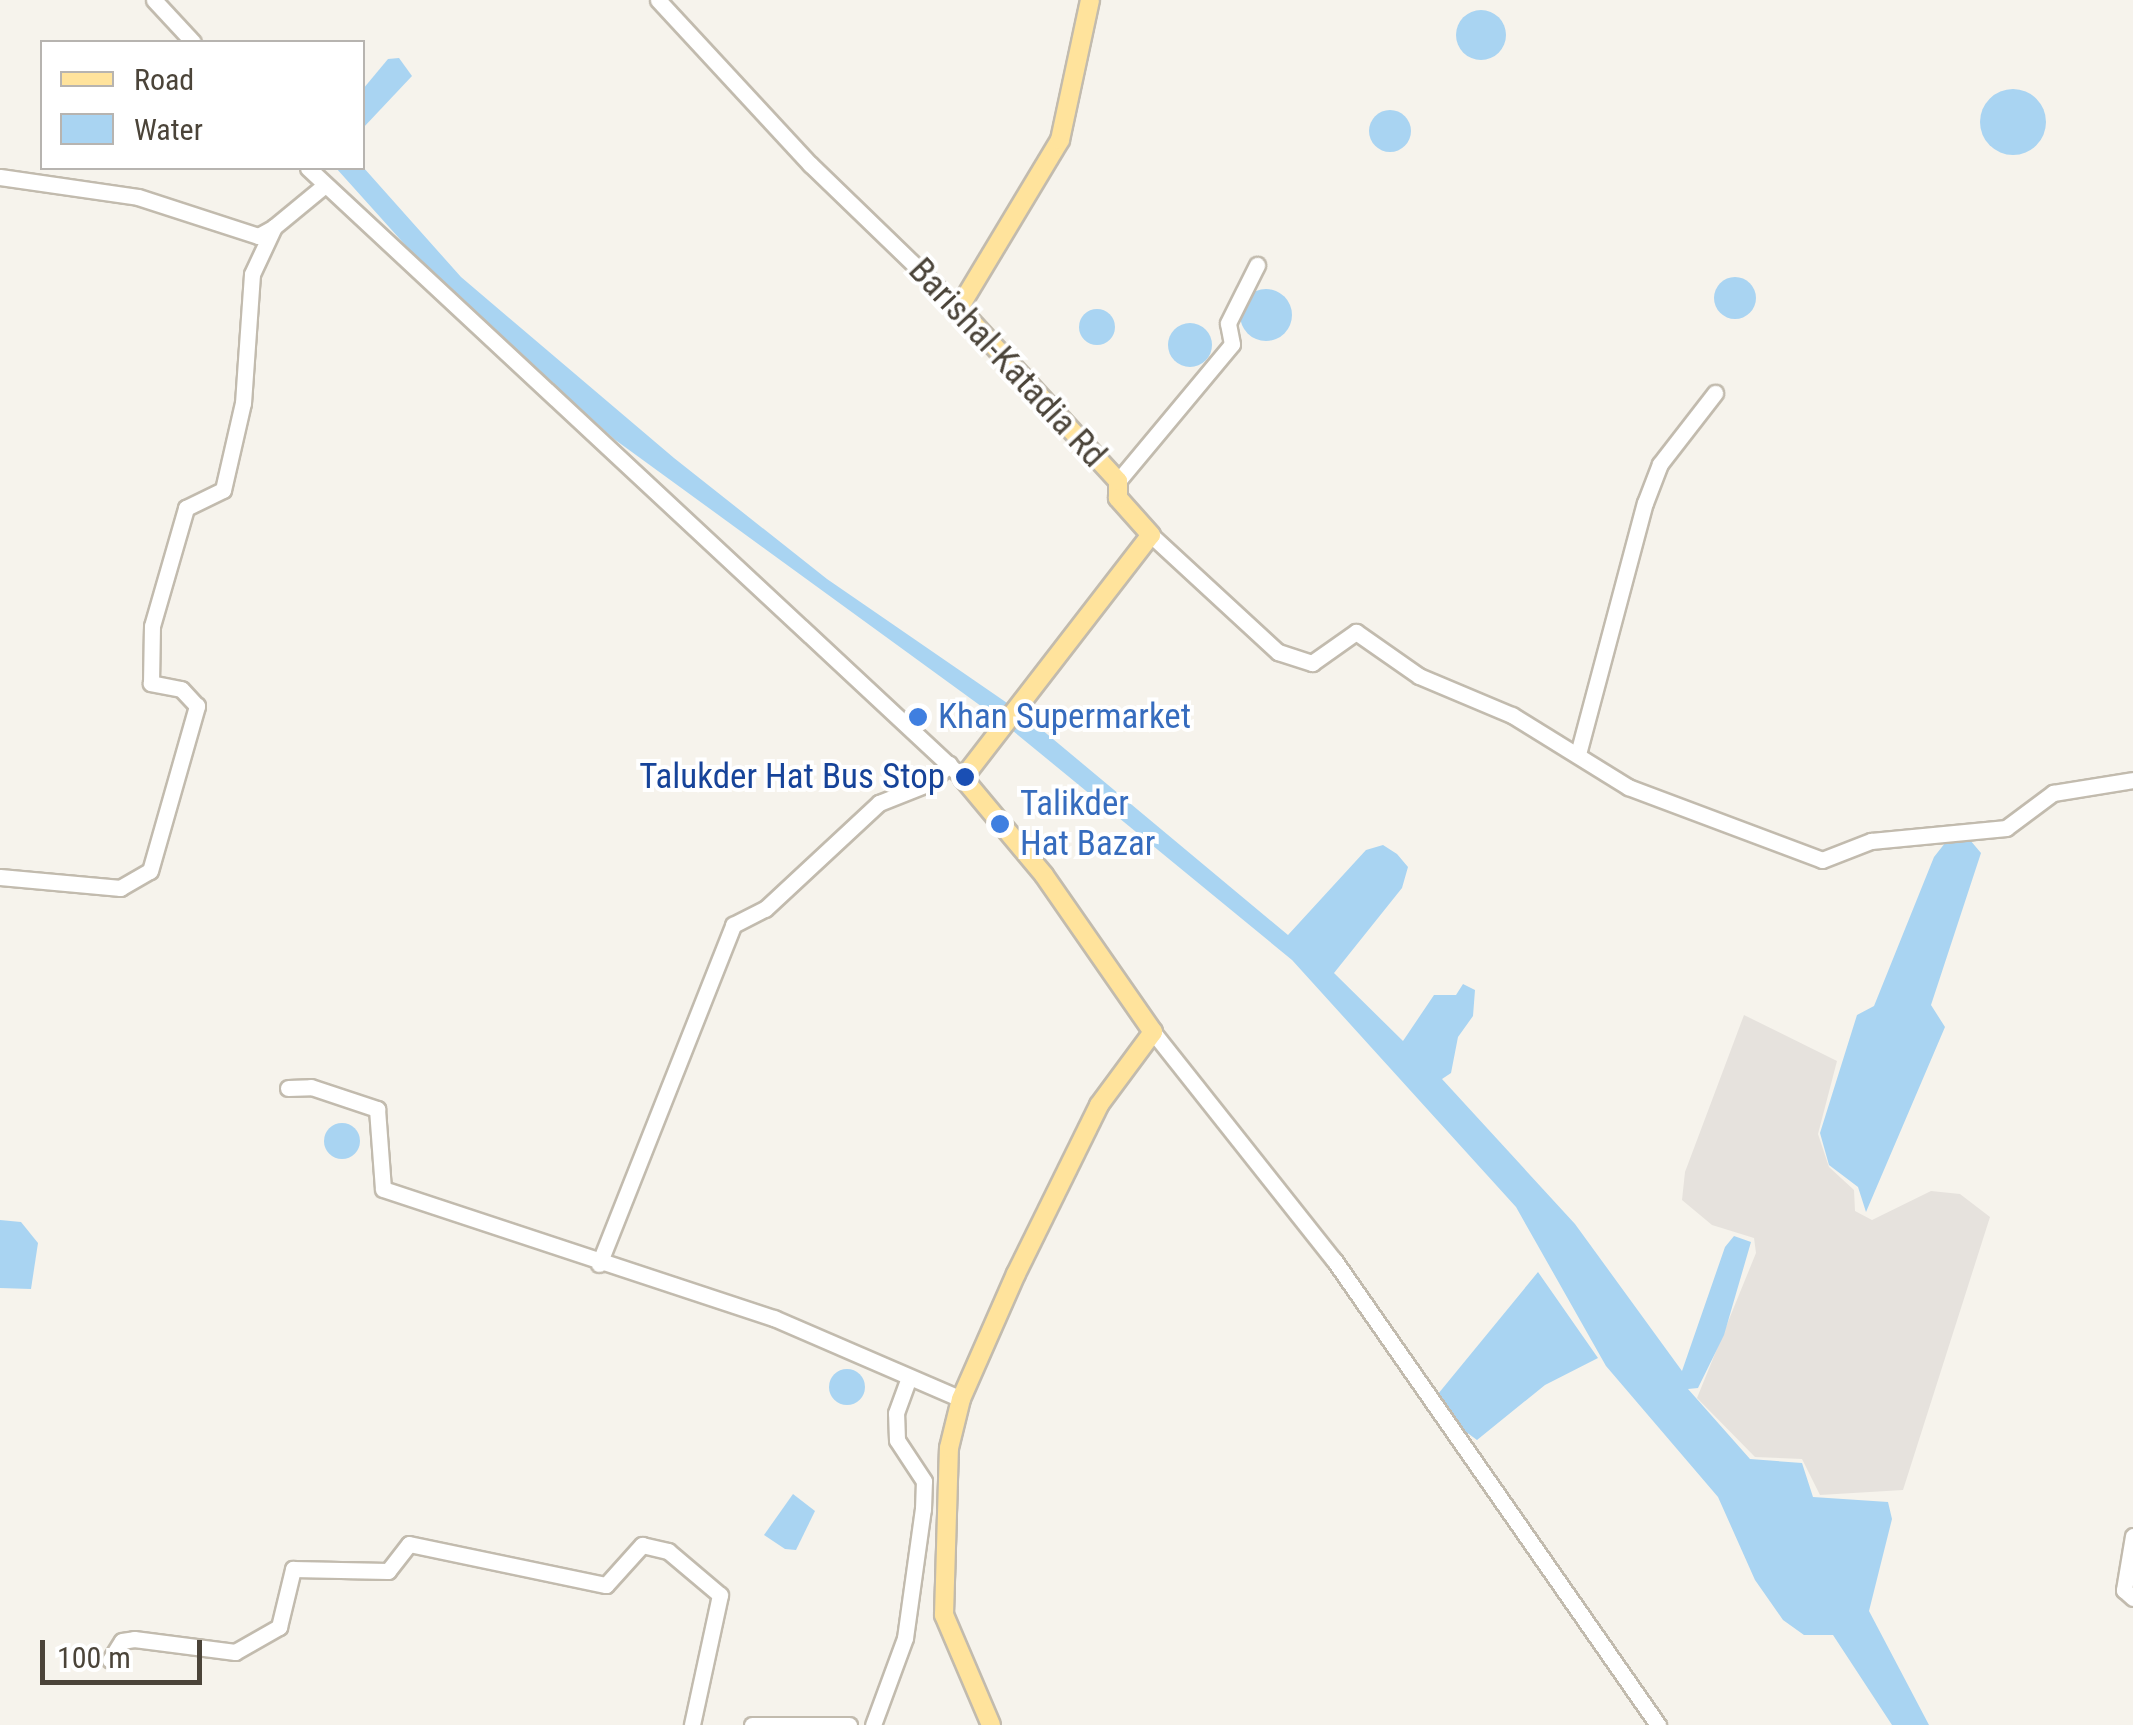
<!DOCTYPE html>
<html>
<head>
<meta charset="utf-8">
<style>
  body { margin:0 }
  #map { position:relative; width:2133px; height:1725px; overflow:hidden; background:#f6f3ec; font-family:"Roboto Condensed",sans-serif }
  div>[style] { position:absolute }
  .industrial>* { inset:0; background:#e6e2dd }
  .water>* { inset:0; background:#a9d4f2 }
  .round { border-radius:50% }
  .roads { filter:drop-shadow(2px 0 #c2bbae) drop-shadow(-2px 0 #c2bbae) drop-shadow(0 2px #c2bbae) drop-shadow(0 -2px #c2bbae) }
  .minor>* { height:15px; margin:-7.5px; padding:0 7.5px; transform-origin:7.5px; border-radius:7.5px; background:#fff }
  .major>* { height:18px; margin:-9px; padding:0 9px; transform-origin:9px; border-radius:9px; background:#ffe39c }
  .dots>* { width:28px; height:28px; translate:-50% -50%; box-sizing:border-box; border:5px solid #fff; border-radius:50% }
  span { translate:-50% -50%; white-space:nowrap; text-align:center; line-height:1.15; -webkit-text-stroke:8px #fff; paint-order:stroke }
  .street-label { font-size:35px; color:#4b4439 }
  .shop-label { font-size:35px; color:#366cbe }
  .left { translate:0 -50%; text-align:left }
  .transit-label { font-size:35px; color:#164399 }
  .right { translate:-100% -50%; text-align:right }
  .legend { position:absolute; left:40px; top:40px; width:325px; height:130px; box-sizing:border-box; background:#fff; border:2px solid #b7b4b0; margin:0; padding:12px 18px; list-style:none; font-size:30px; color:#4b4439 }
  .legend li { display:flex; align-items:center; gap:20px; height:50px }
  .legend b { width:50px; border:2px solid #b7b4b0 }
  .scale { position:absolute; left:40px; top:1640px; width:162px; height:45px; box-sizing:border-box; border:5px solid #4b4439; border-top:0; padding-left:12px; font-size:30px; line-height:35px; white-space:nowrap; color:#4b4439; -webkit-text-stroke:8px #fff; paint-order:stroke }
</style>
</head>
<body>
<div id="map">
  <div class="industrial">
    <i style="clip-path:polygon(1744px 1015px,1837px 1061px,1818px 1134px,1829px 1167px,1854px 1190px,1855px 1211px,1872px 1220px,1931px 1191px,1960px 1194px,1990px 1217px,1903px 1490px,1820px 1495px,1802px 1459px,1755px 1457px,1697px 1398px,1756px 1253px,1754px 1238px,1712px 1225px,1682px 1200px,1685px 1172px)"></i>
  </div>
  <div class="water">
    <i class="round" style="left:1456px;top:10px;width:50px;height:50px"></i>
    <i style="clip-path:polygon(399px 58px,412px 76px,363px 128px,363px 89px,388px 59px)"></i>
    <i class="round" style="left:1980px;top:89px;width:66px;height:66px"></i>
    <i class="round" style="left:1369px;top:110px;width:42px;height:42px"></i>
    <i style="clip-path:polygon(363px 167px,461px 277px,674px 458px,827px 579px,1023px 714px,1288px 935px,1366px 850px,1383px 845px,1397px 854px,1408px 867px,1402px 888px,1334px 973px,1403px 1041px,1434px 995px,1456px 995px,1463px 984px,1475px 990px,1473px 1016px,1458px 1037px,1451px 1073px,1442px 1079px,1575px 1224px,1682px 1371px,1725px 1247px,1734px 1236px,1751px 1242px,1724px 1335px,1698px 1388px,1688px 1389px,1750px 1459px,1802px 1463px,1813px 1497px,1888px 1502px,1892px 1519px,1869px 1611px,1929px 1725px,1892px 1725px,1833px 1635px,1804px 1635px,1783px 1620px,1755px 1580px,1718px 1497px,1606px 1366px,1516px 1207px,1292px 960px,996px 717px,614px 439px,434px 277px,336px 168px)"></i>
    <i class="round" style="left:1714px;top:277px;width:42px;height:42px"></i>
    <i class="round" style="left:1240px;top:289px;width:52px;height:52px"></i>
    <i class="round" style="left:1079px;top:309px;width:36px;height:36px"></i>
    <i class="round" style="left:1168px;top:323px;width:44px;height:44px"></i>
    <i style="clip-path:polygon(1949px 838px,1970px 840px,1981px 853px,1931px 1005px,1945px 1027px,1866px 1212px,1858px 1187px,1829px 1165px,1820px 1133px,1857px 1015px,1874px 1006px,1934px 857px)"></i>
    <i class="round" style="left:324px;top:1123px;width:36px;height:36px"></i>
    <i style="clip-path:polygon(0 1220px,21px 1222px,38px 1243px,31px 1289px,0 1288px)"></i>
    <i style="clip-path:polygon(1538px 1272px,1598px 1358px,1545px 1385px,1477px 1440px,1454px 1423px,1438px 1394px)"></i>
    <i class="round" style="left:829px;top:1369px;width:36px;height:36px"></i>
    <i style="clip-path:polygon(793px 1494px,815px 1511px,796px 1550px,785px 1549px,764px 1535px)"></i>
  </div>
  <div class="roads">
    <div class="minor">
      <i style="left:154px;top:0;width:57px;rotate:47.1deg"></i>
      <i style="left:658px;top:0;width:224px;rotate:47.2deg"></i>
      <i style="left:810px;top:164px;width:207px;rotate:44deg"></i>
      <i style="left:308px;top:168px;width:895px;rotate:42.96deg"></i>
      <i style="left:0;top:177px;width:139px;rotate:8.2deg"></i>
      <i style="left:138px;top:197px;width:126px;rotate:18deg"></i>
      <i style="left:258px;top:236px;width:15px;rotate:-28deg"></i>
      <i style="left:1118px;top:481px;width:178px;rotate:-50.2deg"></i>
      <i style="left:1232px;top:344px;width:21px;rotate:-101deg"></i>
      <i style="left:1228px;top:323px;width:65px;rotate:-63.4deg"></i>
      <i style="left:1151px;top:535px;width:173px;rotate:42.7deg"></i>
      <i style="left:1278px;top:652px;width:36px;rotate:18deg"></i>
      <i style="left:1312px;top:663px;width:54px;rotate:-35.2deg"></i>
      <i style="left:1356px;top:632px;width:77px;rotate:34.9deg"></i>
      <i style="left:1419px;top:676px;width:101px;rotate:22.8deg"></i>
      <i style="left:1512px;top:715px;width:137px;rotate:31.8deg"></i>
      <i style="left:1628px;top:787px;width:207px;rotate:20.6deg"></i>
      <i style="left:1822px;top:860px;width:53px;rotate:-21.2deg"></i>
      <i style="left:1871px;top:841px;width:136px;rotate:-5.5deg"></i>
      <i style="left:2006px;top:828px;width:59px;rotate:-36.7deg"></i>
      <i style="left:2053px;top:793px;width:81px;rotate:-9.2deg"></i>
      <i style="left:1578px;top:754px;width:260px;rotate:-75.1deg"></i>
      <i style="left:1645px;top:503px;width:42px;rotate:-69deg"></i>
      <i style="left:1660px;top:464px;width:90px;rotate:-52.2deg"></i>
      <i style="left:0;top:877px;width:121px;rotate:5.2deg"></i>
      <i style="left:120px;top:888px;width:34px;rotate:-30deg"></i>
      <i style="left:150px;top:871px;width:172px;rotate:-74.1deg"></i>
      <i style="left:197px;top:706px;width:23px;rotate:-133deg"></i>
      <i style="left:181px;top:689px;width:31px;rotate:-169deg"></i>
      <i style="left:151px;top:683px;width:57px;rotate:-89deg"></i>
      <i style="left:152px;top:626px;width:123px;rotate:-73.9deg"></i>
      <i style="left:186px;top:508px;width:41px;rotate:-25.9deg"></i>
      <i style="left:223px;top:490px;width:89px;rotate:-77.1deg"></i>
      <i style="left:243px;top:403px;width:129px;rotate:-86deg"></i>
      <i style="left:252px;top:274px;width:52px;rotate:-64.9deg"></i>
      <i style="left:274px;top:227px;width:66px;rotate:-39.5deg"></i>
      <i style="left:1153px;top:1032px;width:291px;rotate:51.6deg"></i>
      <i style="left:1334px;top:1260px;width:567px;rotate:55.13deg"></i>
      <i style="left:288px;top:1088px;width:23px;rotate:-2deg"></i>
      <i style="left:311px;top:1087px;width:70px;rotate:18.4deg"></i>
      <i style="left:377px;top:1109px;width:80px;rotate:85.7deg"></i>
      <i style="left:383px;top:1189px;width:412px;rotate:18.3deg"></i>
      <i style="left:774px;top:1318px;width:204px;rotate:23.4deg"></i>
      <i style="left:599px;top:1264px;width:365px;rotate:-68.4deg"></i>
      <i style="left:733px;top:925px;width:36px;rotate:-27deg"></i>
      <i style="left:765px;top:909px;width:156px;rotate:-42.9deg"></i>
      <i style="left:879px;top:803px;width:57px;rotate:-21.6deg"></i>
      <i style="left:932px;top:782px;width:25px;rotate:-47deg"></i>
      <i style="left:2133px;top:1536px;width:55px;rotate:99.5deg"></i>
      <i style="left:2124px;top:1590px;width:12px;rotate:42deg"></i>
      <i style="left:110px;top:1660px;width:22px;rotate:-58deg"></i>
      <i style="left:122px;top:1641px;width:12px;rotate:-9deg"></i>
      <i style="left:134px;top:1639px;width:102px;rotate:7.3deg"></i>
      <i style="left:235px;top:1652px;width:51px;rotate:-29.6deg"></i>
      <i style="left:279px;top:1627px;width:60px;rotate:-76.4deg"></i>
      <i style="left:293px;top:1569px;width:95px;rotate:1.2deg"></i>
      <i style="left:388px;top:1571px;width:34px;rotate:-52deg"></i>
      <i style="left:409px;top:1544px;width:201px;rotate:11.8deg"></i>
      <i style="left:606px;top:1585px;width:54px;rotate:-48deg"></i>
      <i style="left:642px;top:1545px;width:27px;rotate:13deg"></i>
      <i style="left:668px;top:1551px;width:68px;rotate:40.2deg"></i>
      <i style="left:720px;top:1595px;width:133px;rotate:102.2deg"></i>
      <i style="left:752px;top:1725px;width:97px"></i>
      <i style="left:873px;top:1725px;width:93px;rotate:-69.8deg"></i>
      <i style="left:905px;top:1638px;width:130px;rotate:-82.1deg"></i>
      <i style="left:923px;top:1509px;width:28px;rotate:-88deg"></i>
      <i style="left:924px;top:1481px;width:49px;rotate:-123.4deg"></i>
      <i style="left:897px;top:1440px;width:27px;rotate:-92deg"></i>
      <i style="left:896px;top:1413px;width:37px;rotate:-70deg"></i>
    </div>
    <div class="major">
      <i style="left:991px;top:1725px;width:120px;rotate:-113.1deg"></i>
      <i style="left:944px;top:1615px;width:167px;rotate:-88.3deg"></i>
      <i style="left:949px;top:1448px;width:50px;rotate:-76.2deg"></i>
      <i style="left:961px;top:1399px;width:137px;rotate:-66.3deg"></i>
      <i style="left:1016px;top:1274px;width:188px;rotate:-63.8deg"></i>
      <i style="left:1099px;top:1105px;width:91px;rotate:-53.5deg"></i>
      <i style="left:1153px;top:1032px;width:191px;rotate:-124.8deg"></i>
      <i style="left:1044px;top:875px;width:126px;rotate:-129.9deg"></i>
      <i style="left:963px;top:778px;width:307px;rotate:-52.3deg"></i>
      <i style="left:1151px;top:535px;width:50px;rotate:-131.7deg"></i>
      <i style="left:1118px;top:498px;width:17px;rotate:-90deg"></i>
      <i style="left:1118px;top:481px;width:235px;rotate:-132.6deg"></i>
      <i style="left:959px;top:308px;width:196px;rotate:-59deg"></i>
      <i style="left:1060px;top:140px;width:143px;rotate:-77.9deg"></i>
    </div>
  </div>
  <div class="dots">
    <i style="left:918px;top:717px;background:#3f7fe0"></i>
    <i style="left:965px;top:777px;background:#1a4fb4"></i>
    <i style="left:1000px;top:824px;background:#3f7fe0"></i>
  </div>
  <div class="street-label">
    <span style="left:1007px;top:363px;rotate:47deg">Barishal-Katadia Rd</span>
  </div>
  <div class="shop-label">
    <span class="left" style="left:938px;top:717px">Khan Supermarket</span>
    <span class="left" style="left:1020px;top:824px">Talikder<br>Hat Bazar</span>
  </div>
  <div class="transit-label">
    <span class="right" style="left:945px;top:777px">Talukder Hat Bus Stop</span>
  </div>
  <ul class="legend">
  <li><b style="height:12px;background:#ffe39c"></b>Road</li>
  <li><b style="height:28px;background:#a9d4f2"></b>Water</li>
  </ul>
  <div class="scale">100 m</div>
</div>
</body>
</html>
